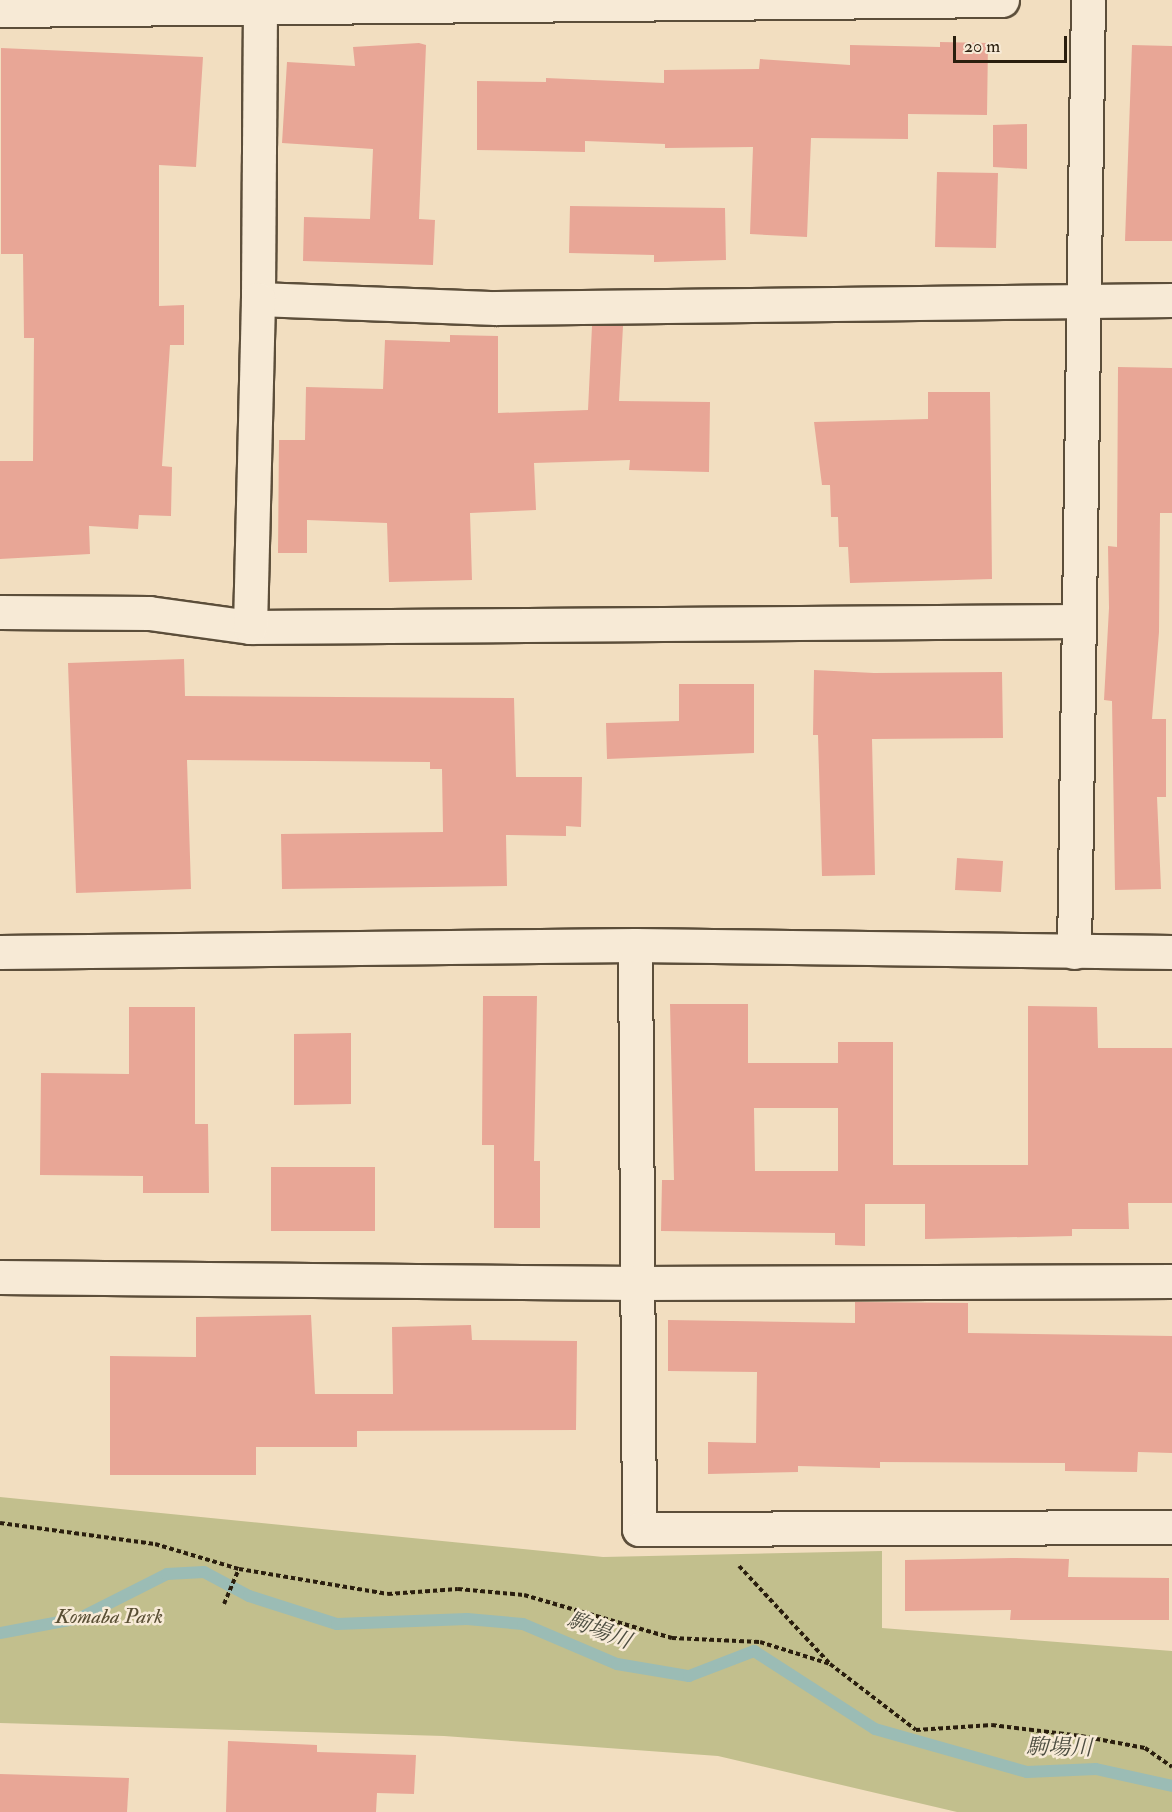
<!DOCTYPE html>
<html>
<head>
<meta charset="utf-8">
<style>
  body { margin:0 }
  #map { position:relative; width:1172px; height:1812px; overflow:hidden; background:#f2dec0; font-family:"IM FELL Double Pica","Noto Serif JP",serif }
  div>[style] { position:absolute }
  .green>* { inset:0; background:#c2bf8d }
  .stream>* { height:12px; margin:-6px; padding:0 6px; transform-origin:6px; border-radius:6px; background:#9bbcb5 }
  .building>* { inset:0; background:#e8a696 }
  .path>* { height:4px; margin-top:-2px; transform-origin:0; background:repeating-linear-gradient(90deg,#2a1e0e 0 4.5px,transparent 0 7.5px) }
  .roads { filter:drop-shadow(2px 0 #5c4e3a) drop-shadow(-2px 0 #5c4e3a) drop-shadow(0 2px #5c4e3a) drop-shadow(0 -2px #5c4e3a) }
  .street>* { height:33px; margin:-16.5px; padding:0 16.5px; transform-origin:16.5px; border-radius:16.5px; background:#f7ead6 }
  .secondary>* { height:33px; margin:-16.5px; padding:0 16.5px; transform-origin:16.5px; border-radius:16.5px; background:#f7ead6 }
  span { translate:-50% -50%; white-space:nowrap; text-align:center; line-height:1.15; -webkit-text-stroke:5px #f7ead6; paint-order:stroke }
  .park-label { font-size:21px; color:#584e34; font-style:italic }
  .water-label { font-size:22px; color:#4c4d40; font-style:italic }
  .scale { position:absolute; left:953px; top:36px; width:114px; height:27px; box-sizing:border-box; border:3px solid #2a1e0e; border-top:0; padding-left:8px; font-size:18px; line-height:21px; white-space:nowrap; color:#2a1e0e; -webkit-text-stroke:4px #f7ead6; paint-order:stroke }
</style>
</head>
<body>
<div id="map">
  <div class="green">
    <i style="clip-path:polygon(0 1497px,603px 1557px,882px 1551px,882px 1628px,1172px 1651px,1172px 1812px,957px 1812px,718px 1756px,444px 1736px,0 1723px)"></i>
  </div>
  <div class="stream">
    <i style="left:0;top:1633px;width:81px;rotate:-10.6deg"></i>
    <i style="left:80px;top:1618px;width:97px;rotate:-26.8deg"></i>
    <i style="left:167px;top:1574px;width:37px;rotate:-3deg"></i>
    <i style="left:204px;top:1572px;width:51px;rotate:28.1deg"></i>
    <i style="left:249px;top:1596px;width:92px;rotate:17.7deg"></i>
    <i style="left:337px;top:1624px;width:130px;rotate:-2.2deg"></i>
    <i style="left:467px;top:1619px;width:56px;rotate:5.1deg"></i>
    <i style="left:523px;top:1624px;width:102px;rotate:23.1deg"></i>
    <i style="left:617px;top:1664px;width:73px;rotate:9.5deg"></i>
    <i style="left:689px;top:1676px;width:70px;rotate:-21deg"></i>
    <i style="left:754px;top:1651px;width:144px;rotate:32.8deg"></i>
    <i style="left:875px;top:1729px;width:158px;rotate:15.8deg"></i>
    <i style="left:1027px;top:1772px;width:69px;rotate:-2.5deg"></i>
    <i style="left:1096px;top:1769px;width:78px;rotate:12.6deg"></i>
  </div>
  <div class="building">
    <i style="clip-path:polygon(940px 42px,988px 43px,987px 115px,908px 114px,908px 139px,811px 138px,807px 237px,750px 234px,753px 147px,665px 148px,665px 144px,585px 141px,585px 152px,477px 150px,477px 81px,546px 82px,546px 78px,664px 83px,664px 70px,759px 69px,760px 59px,850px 65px,850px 45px,940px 47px)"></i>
    <i style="clip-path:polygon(419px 43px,426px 45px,419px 219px,435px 220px,433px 265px,303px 261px,304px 217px,370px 219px,373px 149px,282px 143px,287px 62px,355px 66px,353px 47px)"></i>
    <i style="clip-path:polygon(1132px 45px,1172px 46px,1172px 241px,1125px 241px)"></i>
    <i style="clip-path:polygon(1px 48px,203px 57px,196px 167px,159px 165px,159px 306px,184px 305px,184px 345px,170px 345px,162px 466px,172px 467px,171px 516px,139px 515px,138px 529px,89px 526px,90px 554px,0 559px,0 461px,33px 461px,34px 338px,24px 338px,23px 254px,1px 254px)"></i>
    <i style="clip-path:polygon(1027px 124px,1027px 169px,993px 167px,993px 125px)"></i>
    <i style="clip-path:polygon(937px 172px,998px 173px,996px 248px,935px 247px)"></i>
    <i style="clip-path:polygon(570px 206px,725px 208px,726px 260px,654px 262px,654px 255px,569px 253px)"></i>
    <i style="clip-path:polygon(592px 326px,623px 326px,619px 401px,710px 402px,709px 472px,629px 470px,630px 460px,534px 463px,536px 510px,470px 513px,472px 580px,389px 582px,387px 523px,307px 520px,307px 553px,278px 553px,279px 440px,305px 440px,306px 387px,383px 389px,385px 340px,450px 342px,450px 335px,498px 336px,498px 413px,588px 410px)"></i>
    <i style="clip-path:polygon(1118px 367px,1172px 368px,1172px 513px,1160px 513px,1159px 632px,1152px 719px,1166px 719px,1166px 797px,1157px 797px,1161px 889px,1115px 890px,1112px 701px,1104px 700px,1109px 608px,1108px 546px,1117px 547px)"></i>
    <i style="clip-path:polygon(928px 392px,990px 392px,992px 579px,850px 583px,848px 547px,839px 547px,838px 517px,831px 517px,830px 485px,822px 485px,814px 422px,928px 419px)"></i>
    <i style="clip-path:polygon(184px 659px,185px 696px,514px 698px,516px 777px,582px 777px,581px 827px,566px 826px,566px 836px,506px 835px,507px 886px,282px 889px,281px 834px,443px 832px,442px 769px,430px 769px,430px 762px,187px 760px,191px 889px,76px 893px,68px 663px)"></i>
    <i style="clip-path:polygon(814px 670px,874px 673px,1002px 672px,1003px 738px,872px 739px,875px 875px,822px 876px,818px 735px,813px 735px)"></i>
    <i style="clip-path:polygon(679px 684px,754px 684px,754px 753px,607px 759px,606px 723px,679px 721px)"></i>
    <i style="clip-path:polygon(957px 858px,1003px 861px,1001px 892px,955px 890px)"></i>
    <i style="clip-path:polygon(483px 996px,537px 996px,534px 1161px,540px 1161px,540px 1228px,494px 1228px,494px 1145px,482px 1145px)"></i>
    <i style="clip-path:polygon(evenodd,670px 1004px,748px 1004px,748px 1063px,838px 1063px,838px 1042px,893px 1042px,893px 1165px,1028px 1165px,1028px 1006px,1097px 1007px,1098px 1048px,1172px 1048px,1172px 1203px,1128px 1203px,1129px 1229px,1072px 1229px,1072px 1236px,925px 1239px,925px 1204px,865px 1204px,865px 1246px,835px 1245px,835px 1233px,661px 1231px,662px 1180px,674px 1180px,670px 1004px,754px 1108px,838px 1108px,838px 1171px,755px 1171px,754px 1108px)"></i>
    <i style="clip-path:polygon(129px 1007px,195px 1007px,195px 1124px,208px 1124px,209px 1193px,143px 1193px,143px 1176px,40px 1175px,41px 1073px,129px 1074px)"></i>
    <i style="clip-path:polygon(351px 1033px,351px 1104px,294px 1105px,294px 1034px)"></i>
    <i style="clip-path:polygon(271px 1167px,375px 1167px,375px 1231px,271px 1231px)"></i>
    <i style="clip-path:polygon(855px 1302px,968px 1303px,968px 1333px,1172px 1336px,1172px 1453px,1138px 1452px,1137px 1472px,1065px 1471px,1065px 1463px,880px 1462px,880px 1468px,798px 1466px,798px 1472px,708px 1474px,708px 1442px,756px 1443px,757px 1372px,668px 1371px,668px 1320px,855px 1323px)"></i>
    <i style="clip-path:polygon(311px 1315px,315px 1394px,393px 1394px,392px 1327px,471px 1325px,472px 1340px,577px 1341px,576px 1430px,357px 1431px,357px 1447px,256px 1447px,256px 1475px,110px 1475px,110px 1356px,196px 1357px,196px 1317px)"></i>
    <i style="clip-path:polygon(1012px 1558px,1069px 1559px,1068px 1577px,1169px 1578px,1169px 1620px,1010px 1620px,1011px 1610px,905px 1611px,905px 1560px)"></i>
    <i style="clip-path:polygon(228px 1741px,317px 1745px,317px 1752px,416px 1755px,414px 1794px,377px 1793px,376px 1812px,226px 1812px)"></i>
    <i style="clip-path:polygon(0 1774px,129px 1778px,127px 1812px,0 1812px)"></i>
  </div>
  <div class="path">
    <i style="left:0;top:1523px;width:156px;rotate:7.7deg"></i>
    <i style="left:155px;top:1544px;width:88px;rotate:16.6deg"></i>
    <i style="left:239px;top:1569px;width:151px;rotate:9.5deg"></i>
    <i style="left:388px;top:1594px;width:70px;rotate:-4.1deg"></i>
    <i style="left:458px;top:1589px;width:66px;rotate:5.2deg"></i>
    <i style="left:524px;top:1595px;width:154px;rotate:16.2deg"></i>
    <i style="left:672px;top:1638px;width:88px;rotate:2.6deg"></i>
    <i style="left:760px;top:1642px;width:73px;rotate:17.4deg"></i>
    <i style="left:830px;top:1664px;width:108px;rotate:37.5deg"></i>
    <i style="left:916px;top:1730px;width:76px;rotate:-3.8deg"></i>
    <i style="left:992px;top:1725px;width:90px;rotate:7deg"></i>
    <i style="left:1081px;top:1736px;width:65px;rotate:10.6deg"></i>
    <i style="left:1145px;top:1748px;width:33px;rotate:35deg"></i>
    <i style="left:739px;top:1566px;width:134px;rotate:47.1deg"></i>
    <i style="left:224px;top:1604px;width:38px;rotate:-67deg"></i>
  </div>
  <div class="roads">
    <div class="street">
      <i style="left:260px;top:7px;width:292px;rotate:90.4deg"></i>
      <i style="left:258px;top:299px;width:238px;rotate:2.2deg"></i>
      <i style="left:496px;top:308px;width:676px;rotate:-0.68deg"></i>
      <i style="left:0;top:10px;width:1002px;rotate:-0.57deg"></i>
      <i style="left:0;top:612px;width:149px;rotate:0.4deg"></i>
      <i style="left:149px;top:613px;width:102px;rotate:7.9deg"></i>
      <i style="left:250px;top:627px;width:828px;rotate:-0.42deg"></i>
      <i style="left:250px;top:627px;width:328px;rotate:-88.6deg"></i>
      <i style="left:635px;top:945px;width:584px;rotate:89.61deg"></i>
      <i style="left:639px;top:1529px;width:533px;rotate:-0.21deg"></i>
      <i style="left:1074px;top:952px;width:952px;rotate:-89.16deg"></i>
      <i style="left:0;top:1277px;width:638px;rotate:0.54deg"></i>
      <i style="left:638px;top:1283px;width:534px;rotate:-0.21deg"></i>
    </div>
    <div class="secondary">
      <i style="left:0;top:952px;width:635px;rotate:-0.63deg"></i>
      <i style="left:635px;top:945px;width:537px;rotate:0.75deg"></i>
    </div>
  </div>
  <div class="park-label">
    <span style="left:109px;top:1617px">Komaba Park</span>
  </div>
  <div class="water-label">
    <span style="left:599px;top:1631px;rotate:21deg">駒場川</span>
    <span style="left:1059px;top:1748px;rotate:1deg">駒場川</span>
  </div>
  <div class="scale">20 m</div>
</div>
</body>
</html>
